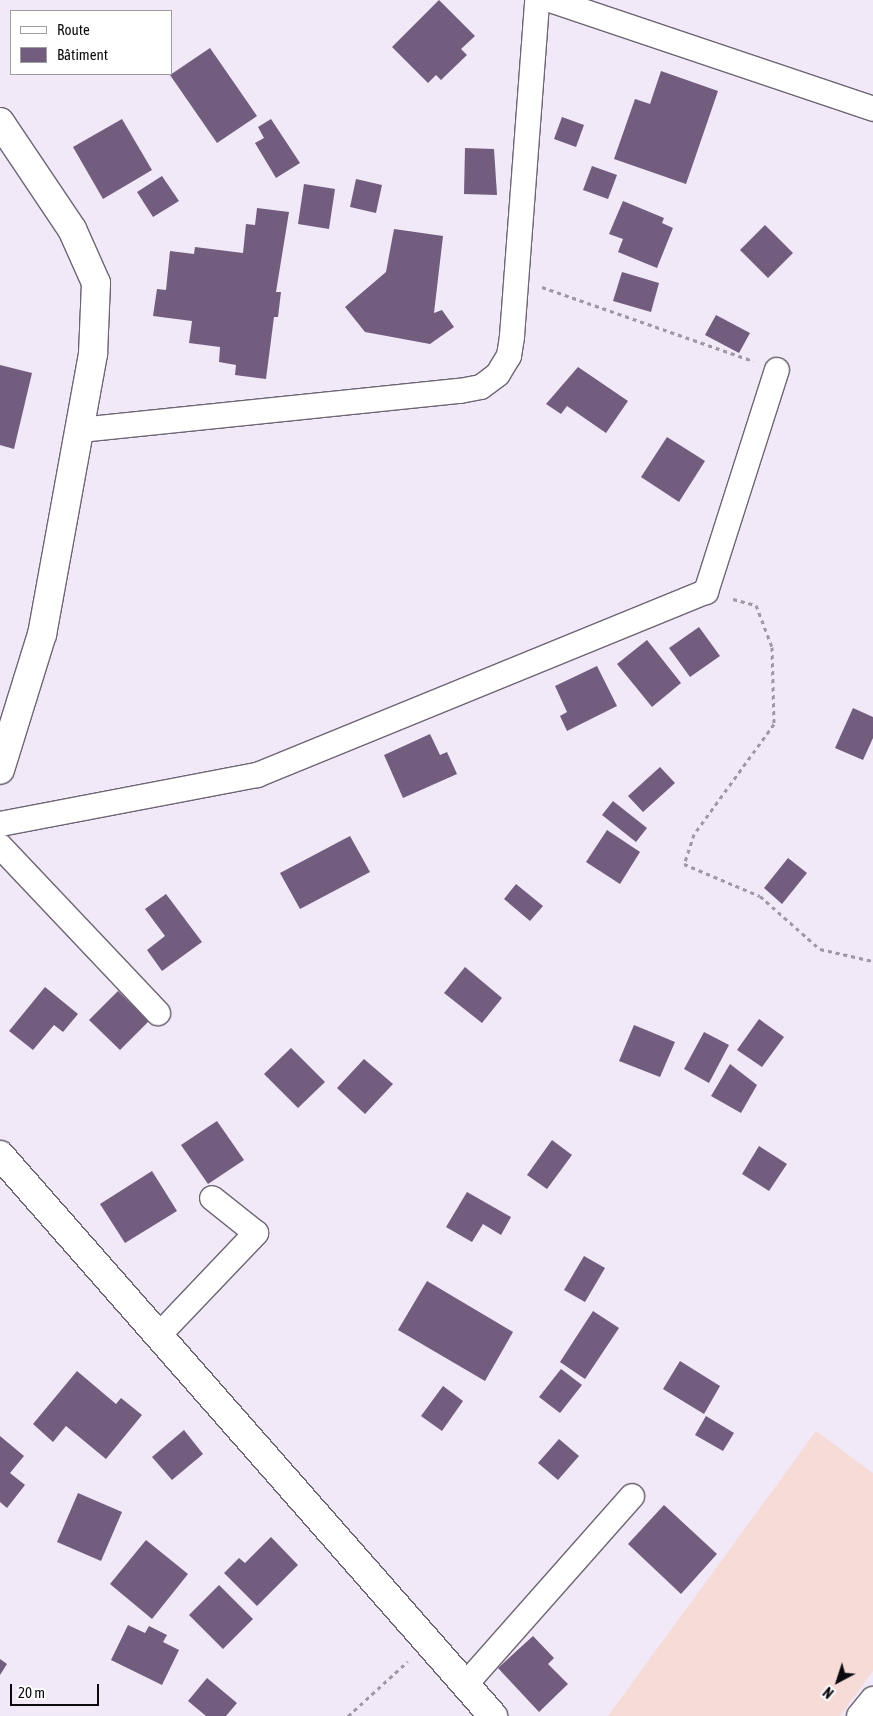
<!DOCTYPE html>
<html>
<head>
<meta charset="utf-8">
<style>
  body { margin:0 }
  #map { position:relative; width:873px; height:1716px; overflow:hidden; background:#f1e8f8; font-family:"Asap Condensed",sans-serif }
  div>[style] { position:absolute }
  .commercial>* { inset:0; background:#f6dbd7 }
  .building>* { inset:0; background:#725d7f }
  .path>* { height:3px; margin-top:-1.5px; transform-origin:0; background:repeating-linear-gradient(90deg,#9f98a4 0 4px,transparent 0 8px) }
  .roads { filter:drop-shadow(1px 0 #6e6573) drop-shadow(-1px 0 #6e6573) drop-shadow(0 1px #6e6573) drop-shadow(0 -1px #6e6573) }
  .minor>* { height:24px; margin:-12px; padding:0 12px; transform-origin:12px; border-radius:12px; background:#fff }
  .tertiary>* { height:28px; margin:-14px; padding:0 14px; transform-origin:14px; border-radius:14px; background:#fff }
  span { translate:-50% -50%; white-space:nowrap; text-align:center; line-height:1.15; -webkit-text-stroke:5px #fff; paint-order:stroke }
  .legend { position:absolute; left:10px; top:10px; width:162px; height:65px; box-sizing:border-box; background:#fff; border:1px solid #9e9d9f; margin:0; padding:6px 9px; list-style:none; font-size:15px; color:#0d0a0f }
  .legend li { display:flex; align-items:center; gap:10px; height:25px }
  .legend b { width:25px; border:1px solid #9e9d9f }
  .north { position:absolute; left:813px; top:1656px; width:50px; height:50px; -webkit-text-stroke:4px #fff; paint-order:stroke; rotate:220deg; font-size:14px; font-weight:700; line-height:20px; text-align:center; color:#0d0a0f }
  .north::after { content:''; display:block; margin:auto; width:18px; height:22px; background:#0d0a0f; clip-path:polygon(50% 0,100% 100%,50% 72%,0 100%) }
  .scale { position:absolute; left:10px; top:1684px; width:89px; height:22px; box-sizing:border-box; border:2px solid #0d0a0f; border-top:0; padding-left:6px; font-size:15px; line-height:18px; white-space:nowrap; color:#0d0a0f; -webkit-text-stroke:4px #fff; paint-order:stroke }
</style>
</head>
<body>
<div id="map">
  <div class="commercial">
    <i style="clip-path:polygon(816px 1431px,873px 1473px,873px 1671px,840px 1716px,608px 1716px)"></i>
  </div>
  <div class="building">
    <i style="clip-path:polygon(439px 0,475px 36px,461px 49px,467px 55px,441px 80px,436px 75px,428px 83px,392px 47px)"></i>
    <i style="clip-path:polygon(210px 48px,257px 116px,217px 143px,170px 75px)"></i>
    <i style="clip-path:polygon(661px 71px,718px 91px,686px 184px,614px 159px,635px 99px,650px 104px)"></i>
    <i style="clip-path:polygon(562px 117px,584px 125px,576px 147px,554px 139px)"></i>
    <i style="clip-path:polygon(122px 119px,152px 170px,103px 199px,73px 147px)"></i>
    <i style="clip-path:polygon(271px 119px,300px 163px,276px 178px,255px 143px,264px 138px,258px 127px)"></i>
    <i style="clip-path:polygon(465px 148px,494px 149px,497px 195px,464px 194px)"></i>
    <i style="clip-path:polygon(592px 166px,617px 175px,608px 199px,583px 190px)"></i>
    <i style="clip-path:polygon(162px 176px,179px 201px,153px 217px,137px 192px)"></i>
    <i style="clip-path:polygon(356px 179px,382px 185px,376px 213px,350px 207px)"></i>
    <i style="clip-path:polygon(304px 184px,335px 189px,329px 229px,298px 224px)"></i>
    <i style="clip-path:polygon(623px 201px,664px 218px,662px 223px,673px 228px,657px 268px,618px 252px,623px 239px,609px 234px)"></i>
    <i style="clip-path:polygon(257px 208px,289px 212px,276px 292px,281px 292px,278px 317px,274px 317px,266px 379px,235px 375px,236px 365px,219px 362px,220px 347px,189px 343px,192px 321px,153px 316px,157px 289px,166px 290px,170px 251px,194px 254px,195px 247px,243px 253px,246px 224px,255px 225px)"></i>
    <i style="clip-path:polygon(765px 225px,793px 253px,768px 278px,740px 250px)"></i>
    <i style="clip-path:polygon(394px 229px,443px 236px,434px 313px,442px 310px,454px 327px,430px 344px,365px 332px,345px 307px,386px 272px)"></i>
    <i style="clip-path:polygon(622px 272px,659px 283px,651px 312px,613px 301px)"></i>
    <i style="clip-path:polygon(716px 315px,750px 333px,739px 353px,705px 335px)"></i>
    <i style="clip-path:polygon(0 365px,32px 373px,14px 449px,0 445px)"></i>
    <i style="clip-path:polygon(578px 367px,628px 401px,606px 433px,567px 406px,561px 414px,546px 404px)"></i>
    <i style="clip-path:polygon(667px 437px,705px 461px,679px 502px,641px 477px)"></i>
    <i style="clip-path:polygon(699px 627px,720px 656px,690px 677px,669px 648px)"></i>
    <i style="clip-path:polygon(647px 640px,681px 683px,652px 707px,617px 664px)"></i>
    <i style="clip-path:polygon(597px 666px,617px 706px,567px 731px,560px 716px,567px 712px,555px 686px)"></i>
    <i style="clip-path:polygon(853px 708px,873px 717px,873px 738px,863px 760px,835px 748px)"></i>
    <i style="clip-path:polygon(430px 734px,440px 755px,447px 752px,457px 774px,403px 798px,384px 755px)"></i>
    <i style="clip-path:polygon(660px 767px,675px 783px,643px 812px,628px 796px)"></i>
    <i style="clip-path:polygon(613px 801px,647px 828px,636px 842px,602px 815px)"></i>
    <i style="clip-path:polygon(607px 830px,640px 852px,620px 884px,586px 862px)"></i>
    <i style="clip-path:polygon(350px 836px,370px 872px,300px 909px,280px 873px)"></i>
    <i style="clip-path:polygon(788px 858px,807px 873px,782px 904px,764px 888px)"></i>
    <i style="clip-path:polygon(516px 884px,543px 906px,530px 921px,504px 899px)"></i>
    <i style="clip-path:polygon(166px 894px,202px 942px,162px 971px,147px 950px,165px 936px,145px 909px)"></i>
    <i style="clip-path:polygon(465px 967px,502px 998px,482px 1023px,444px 993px)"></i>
    <i style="clip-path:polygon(45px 987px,78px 1014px,63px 1032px,54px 1025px,33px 1050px,9px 1031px)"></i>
    <i style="clip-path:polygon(118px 991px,149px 1021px,120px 1050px,89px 1020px)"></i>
    <i style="clip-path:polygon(759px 1019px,784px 1037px,762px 1067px,737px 1050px)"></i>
    <i style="clip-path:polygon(634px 1025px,675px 1042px,660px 1077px,619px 1061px)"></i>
    <i style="clip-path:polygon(704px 1032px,729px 1045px,709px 1083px,684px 1069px)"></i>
    <i style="clip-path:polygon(291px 1048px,325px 1082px,298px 1108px,264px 1074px)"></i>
    <i style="clip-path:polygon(364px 1059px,393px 1084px,365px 1114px,337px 1088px)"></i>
    <i style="clip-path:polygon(730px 1064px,757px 1085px,741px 1113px,711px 1096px)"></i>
    <i style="clip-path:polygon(217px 1121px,244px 1160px,208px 1184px,181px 1145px)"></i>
    <i style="clip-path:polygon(552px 1140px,572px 1155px,547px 1189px,527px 1175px)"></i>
    <i style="clip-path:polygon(759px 1146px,787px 1164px,769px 1191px,742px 1174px)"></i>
    <i style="clip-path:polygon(152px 1171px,177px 1211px,125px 1243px,100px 1204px)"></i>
    <i style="clip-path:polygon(467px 1192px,511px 1217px,501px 1235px,483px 1224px,472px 1242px,446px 1227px)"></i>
    <i style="clip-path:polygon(584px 1256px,605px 1268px,585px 1302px,564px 1290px)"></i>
    <i style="clip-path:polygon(427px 1281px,513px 1332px,485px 1381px,398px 1330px)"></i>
    <i style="clip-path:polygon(593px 1311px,619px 1328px,585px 1379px,560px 1362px)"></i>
    <i style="clip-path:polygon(680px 1361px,720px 1386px,704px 1414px,663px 1389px)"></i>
    <i style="clip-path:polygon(561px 1369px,582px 1385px,560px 1413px,539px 1397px)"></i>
    <i style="clip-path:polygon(77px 1371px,116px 1404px,121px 1398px,142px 1415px,106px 1459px,66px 1426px,53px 1442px,33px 1424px)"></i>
    <i style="clip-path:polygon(443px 1386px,463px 1401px,442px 1431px,421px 1416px)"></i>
    <i style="clip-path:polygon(706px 1416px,734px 1433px,723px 1451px,695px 1435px)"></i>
    <i style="clip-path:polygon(184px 1430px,203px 1454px,172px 1480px,152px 1457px)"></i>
    <i style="clip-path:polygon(0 1436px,24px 1456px,10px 1473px,25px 1485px,7px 1508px,0 1502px)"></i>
    <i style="clip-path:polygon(559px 1439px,579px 1456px,558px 1480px,538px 1463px)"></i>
    <i style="clip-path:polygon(78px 1493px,122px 1512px,101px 1561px,57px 1542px)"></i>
    <i style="clip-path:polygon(664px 1505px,717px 1554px,681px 1594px,628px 1544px)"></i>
    <i style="clip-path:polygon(271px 1537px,298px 1565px,257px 1606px,224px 1573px,239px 1558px,245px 1563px)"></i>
    <i style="clip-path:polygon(146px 1540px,188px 1574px,152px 1619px,110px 1584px)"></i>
    <i style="clip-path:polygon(219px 1585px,253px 1619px,223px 1649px,189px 1615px)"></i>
    <i style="clip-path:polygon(128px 1625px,145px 1633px,149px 1626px,167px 1635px,163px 1642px,179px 1650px,162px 1685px,111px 1660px)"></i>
    <i style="clip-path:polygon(533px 1636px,554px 1658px,548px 1664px,568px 1684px,539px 1712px,498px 1668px)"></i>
    <i style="clip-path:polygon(0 1659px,7px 1664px,0 1675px)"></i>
    <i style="clip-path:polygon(207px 1678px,237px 1703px,226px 1716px,206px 1716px,188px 1701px)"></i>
  </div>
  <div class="path">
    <i style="left:542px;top:287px;width:224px;rotate:19.3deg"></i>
    <i style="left:733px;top:599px;width:24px;rotate:15deg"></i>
    <i style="left:756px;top:605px;width:45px;rotate:69.1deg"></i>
    <i style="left:772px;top:647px;width:77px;rotate:88.5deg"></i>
    <i style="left:774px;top:724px;width:136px;rotate:126deg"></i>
    <i style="left:694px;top:834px;width:32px;rotate:108deg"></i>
    <i style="left:684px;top:864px;width:82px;rotate:22.8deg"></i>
    <i style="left:760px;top:896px;width:80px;rotate:41.5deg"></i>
    <i style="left:820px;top:949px;width:54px;rotate:12.8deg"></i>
    <i style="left:348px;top:1716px;width:81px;rotate:-42.5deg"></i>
  </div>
  <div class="roads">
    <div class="minor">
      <i style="left:550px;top:0;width:341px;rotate:18.6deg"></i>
      <i style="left:80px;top:430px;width:382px;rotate:-5.9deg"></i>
      <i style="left:460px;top:391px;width:21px;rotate:-11deg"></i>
      <i style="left:481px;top:387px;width:21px;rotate:-37deg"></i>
      <i style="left:498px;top:374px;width:21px;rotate:-59deg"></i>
      <i style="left:509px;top:356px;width:20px;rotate:-81deg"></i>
      <i style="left:512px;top:336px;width:337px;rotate:-85.7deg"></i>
      <i style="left:0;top:824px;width:262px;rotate:-10.8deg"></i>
      <i style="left:257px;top:775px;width:485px;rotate:-22.2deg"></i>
      <i style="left:706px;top:592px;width:233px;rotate:-72.3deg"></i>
      <i style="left:0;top:846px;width:230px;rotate:46.6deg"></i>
      <i style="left:159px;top:1335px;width:141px;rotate:-46.4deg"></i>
      <i style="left:256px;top:1233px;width:56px;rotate:-141.5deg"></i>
      <i style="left:465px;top:1685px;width:252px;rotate:-48.5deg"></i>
      <i style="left:859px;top:1716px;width:22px;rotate:-51deg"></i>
    </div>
    <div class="tertiary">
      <i style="left:0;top:122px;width:129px;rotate:56.1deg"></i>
      <i style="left:72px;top:229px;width:59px;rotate:66deg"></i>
      <i style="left:96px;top:283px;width:71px;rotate:92.4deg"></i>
      <i style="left:93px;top:354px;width:285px;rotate:100.3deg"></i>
      <i style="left:42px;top:634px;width:142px;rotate:107.2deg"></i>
      <i style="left:0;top:1155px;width:747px;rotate:48.69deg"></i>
    </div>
  </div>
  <ul class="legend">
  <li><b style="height:6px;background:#fff"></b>Route</li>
  <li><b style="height:14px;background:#725d7f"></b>Bâtiment</li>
  </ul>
  <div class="north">N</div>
  <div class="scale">20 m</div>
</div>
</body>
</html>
